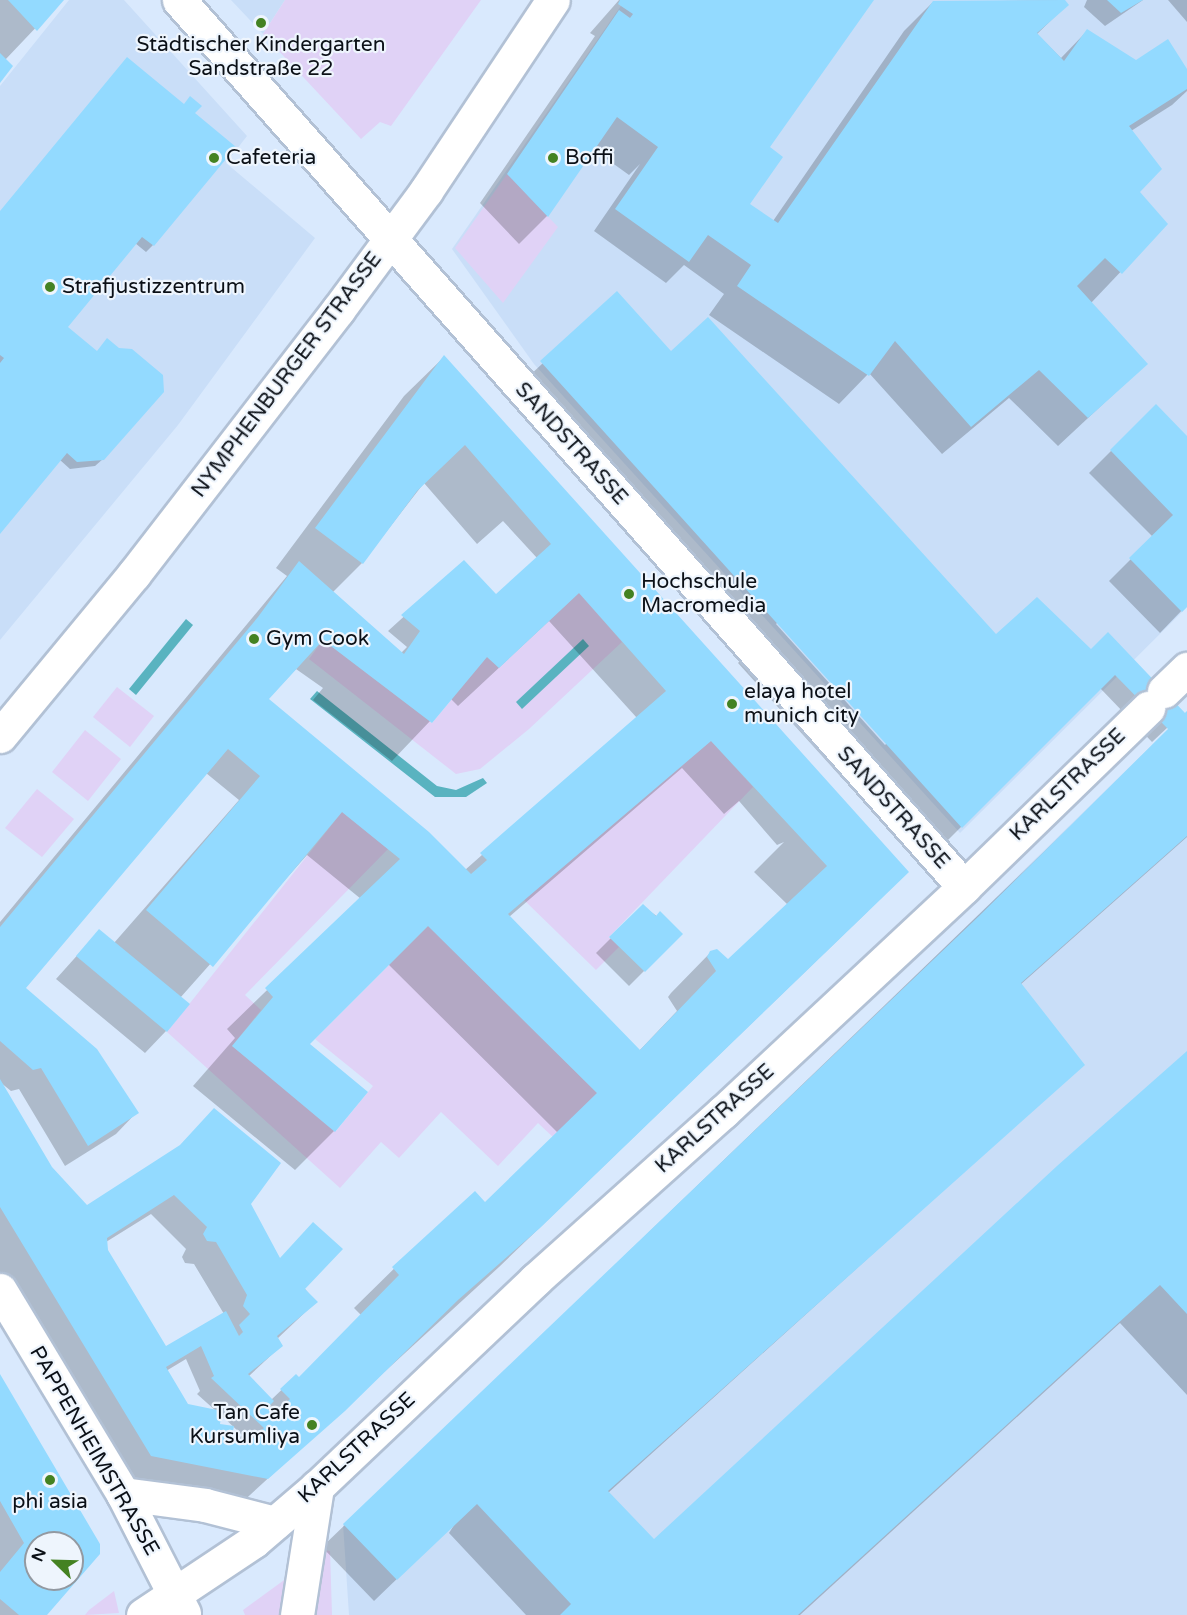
<!DOCTYPE html>
<html>
<head>
<meta charset="utf-8">
<style>
  body { margin:0 }
  #map { position:relative; width:1187px; height:1615px; overflow:hidden; background:#d9e9fd; font-family:"Varela Round",sans-serif }
  div>[style] { position:absolute }
  .built>* { inset:0; background:#c9def8 }
  .green>* { inset:0; background:#e0d2f6 }
  .water>* { inset:0; background:#59b3c0 }
  .shadow>* { inset:0; background:#0003 }
  .building>* { inset:0; background:#93daff }
  .roads { filter:drop-shadow(2px 0 #b2c1d5) drop-shadow(-2px 0 #b2c1d5) drop-shadow(0 2px #b2c1d5) drop-shadow(0 -2px #b2c1d5) }
  .minor>* { height:33px; margin:-16.5px; padding:0 16.5px; transform-origin:16.5px; border-radius:16.5px; background:#fff }
  .major>* { height:33px; margin:-16.5px; padding:0 16.5px; transform-origin:16.5px; border-radius:16.5px; background:#fff }
  .dots>* { width:16px; height:16px; translate:-50% -50%; box-sizing:border-box; border:3px solid #eef5fd; border-radius:50% }
  span { translate:-50% -50%; white-space:nowrap; text-align:center; line-height:1.15; -webkit-text-stroke:4.5px #eef5fd; paint-order:stroke }
  .poi-label { font-size:21px; color:#0b1017 }
  .left { translate:0 -50%; text-align:left }
  .right { translate:-100% -50%; text-align:right }
  .street-label { font-size:21px; color:#0b1017 }
  .north { position:absolute; left:24px; top:1531px; width:60px; height:60px; box-sizing:border-box; background:#eef5fd; border:2px solid #9399a1; border-radius:50%; rotate:293deg; font-size:16px; font-weight:700; line-height:24px; text-align:center; color:#0b1017 }
  .north::after { content:''; display:block; margin:auto; width:21px; height:27px; background:#448222; clip-path:polygon(50% 0,100% 100%,50% 72%,0 100%) }
</style>
</head>
<body>
<div id="map">
  <div class="built">
    <i style="clip-path:polygon(69px 0,124px 0,247px 136px,226px 163px,315px 238px,178px 425px,0 640px,0 86px)"></i>
    <i style="clip-path:polygon(231px 0,285px 0,263px 34px)"></i>
    <i style="clip-path:polygon(625px 0,1187px 0,1187px 607px,960px 833px,534px 364px,452px 249px)"></i>
    <i style="clip-path:polygon(1187px 711px,1187px 1615px,349px 1615px,343px 1524px,363px 1515px)"></i>
  </div>
  <div class="green">
    <i style="clip-path:polygon(285px 0,481px 0,391px 126px,380px 122px,361px 139px,263px 34px)"></i>
    <i style="clip-path:polygon(507px 174px,558px 227px,503px 303px,455px 248px)"></i>
    <i style="clip-path:polygon(579px 593px,622px 642px,529px 729px,480px 769px,456px 774px,309px 659px,323px 640px,432px 723px,487px 657px,499px 668px)"></i>
    <i style="clip-path:polygon(117px 687px,154px 716px,130px 747px,93px 717px)"></i>
    <i style="clip-path:polygon(85px 730px,121px 759px,88px 801px,52px 772px)"></i>
    <i style="clip-path:polygon(711px 741px,753px 787px,609px 937px,619px 947px,596px 970px,524px 900px)"></i>
    <i style="clip-path:polygon(37px 789px,74px 819px,42px 857px,5px 828px)"></i>
    <i style="clip-path:polygon(342px 812px,388px 849px,245px 995px,261px 1010px,232px 1046px,336px 1131px,373px 1086px,315px 1039px,428px 926px,597px 1093px,554px 1138px,538px 1123px,498px 1166px,441px 1112px,399px 1158px,381px 1142px,340px 1188px,167px 1032px)"></i>
    <i style="clip-path:polygon(321px 1549px,330px 1551px,332px 1615px,309px 1615px)"></i>
    <i style="clip-path:polygon(291px 1575px,283px 1615px,245px 1615px,243px 1610px)"></i>
    <i style="clip-path:polygon(114px 1591px,119px 1613px,85px 1615px,89px 1610px)"></i>
  </div>
  <div class="water">
    <i style="clip-path:polygon(186px 619px,193px 625px,136px 695px,129px 689px)"></i>
    <i style="clip-path:polygon(583px 639px,589px 646px,522px 709px,516px 702px)"></i>
    <i style="clip-path:polygon(317px 691px,437px 786px,456px 790px,483px 778px,487px 783px,466px 797px,435px 797px,310px 699px)"></i>
  </div>
  <div class="shadow">
    <i style="clip-path:polygon(0 0,62px 0,5px 60px,0 80px)"></i>
    <i style="clip-path:polygon(619px 0,872px 0,768px 147px,748px 204px,773px 221px,904px 31px,933px 2px,1063px 0,1067px 5px,1037px 34px,1061px 58px,1087px 31px,1136px 62px,1187px 72px,1187px 91px,1172px 105px,1131px 131px,1138px 192px,1166px 224px,1091px 303px,1146px 364px,1058px 446px,1009px 398px,942px 454px,869px 373px,839px 404px,709px 315px,724px 294px,684px 265px,666px 283px,594px 231px,640px 164px,629px 175px,593px 149px,547px 216px,519px 244px,480px 203px,595px 36px,590px 33px)"></i>
    <i style="clip-path:polygon(1087px 0,1143px 0,1105px 26px,1084px 7px)"></i>
    <i style="clip-path:polygon(1168px 0,1187px 0,1187px 22px)"></i>
    <i style="clip-path:polygon(193px 114px,234px 148px,153px 245px,146px 252px,135px 243px,66px 327px,103px 459px,95px 466px,70px 469px,60px 460px,0 532px,0 212px)"></i>
    <i style="clip-path:polygon(evenodd,617px 294px,671px 353px,996px 636px,1090px 652px,1183px 713px,1152px 742px,1100px 688px,933px 855px,852px 766px,841px 777px,738px 663px,748px 652px,513px 391px,617px 294px,778px 622px,887px 743px,885px 745px,776px 624px,778px 622px)"></i>
    <i style="clip-path:polygon(evenodd,444px 357px,868px 911px,499px 1267px,238px 1506px,122px 1484px,0 1311px,0 1082px,51px 1168px,87px 1207px,175px 1151px,214px 1110px,249px 1204px,280px 1259px,316px 1302px,277px 1339px,281px 1346px,249px 1376px,271px 1400px,296px 1376px,299px 1379px,361px 1315px,354px 1308px,411px 1252px,485px 1204px,558px 1133px,388px 964px,308px 1044px,334px 1131px,295px 1170px,193px 1086px,235px 1038px,227px 1029px,361px 899px,307px 855px,180px 998px,166px 1031px,145px 1053px,56px 979px,99px 931px,114px 943px,239px 800px,206px 773px,3px 1009px,137px 1112px,116px 1134px,65px 1166px,19px 1089px,11px 1091px,0 1082px,0 922px,287px 576px,276px 568px,404px 396px,444px 357px,424px 483px,477px 544px,503px 521px,537px 558px,495px 596px,464px 562px,388px 631px,407px 647px,401px 653px,333px 592px,362px 563px,424px 483px,444px 357px,549px 621px,637px 718px,465px 870px,267px 700px,296px 669px,323px 688px,313px 700px,392px 761px,451px 699px,458px 706px,549px 621px,444px 357px,682px 768px,724px 814px,739px 801px,777px 845px,784px 842px,754px 872px,788px 905px,728px 961px,710px 953px,671px 993px,668px 997px,677px 1011px,639px 1051px,509px 917px,682px 768px,444px 357px,151px 1214px,186px 1249px,182px 1257px,185px 1263px,194px 1264px,224px 1314px,165px 1348px,107px 1250px,106px 1242px,151px 1214px,444px 357px,186px 1359px,200px 1391px,197px 1394px,216px 1411px,187px 1405px,166px 1371px,186px 1359px,444px 357px,220px 1414px,242px 1435px,233px 1444px,218px 1426px,220px 1414px)"></i>
    <i style="clip-path:polygon(1156px 406px,1187px 438px,1187px 605px,1160px 633px,1109px 581px,1153px 537px,1089px 473px)"></i>
    <i style="clip-path:polygon(1187px 714px,1187px 837px,1020px 985px,1083px 1064px,608px 1493px,654px 1541px,1187px 1053px,1187px 1395px,1120px 1323px,800px 1615px,526px 1615px,449px 1533px,456px 1522px,374px 1601px,322px 1547px)"></i>
    <i style="clip-path:polygon(643px 906px,681px 934px,629px 986px,596px 953px)"></i>
    <i style="clip-path:polygon(evenodd,0 1377px,99px 1544px,45px 1615px,0 1615px,0 1377px,36px 1543px,72px 1543px,72px 1579px,36px 1579px,36px 1543px)"></i>
  </div>
  <div class="building">
    <i style="clip-path:polygon(8px 0,64px 0,37px 31px)"></i>
    <i style="clip-path:polygon(620px 0,874px 0,770px 147px,783px 157px,750px 204px,778px 223px,933px 1px,1065px 0,1069px 5px,1037px 33px,1064px 61px,1087px 29px,1136px 60px,1168px 39px,1187px 69px,1187px 89px,1129px 126px,1162px 169px,1140px 192px,1168px 224px,1122px 274px,1105px 258px,1077px 286px,1148px 364px,1088px 418px,1039px 370px,971px 427px,895px 341px,869px 376px,737px 286px,751px 265px,708px 235px,689px 262px,615px 209px,658px 147px,617px 117px,548px 217px,507px 174px,619px 10px,630px 18px,633px 14px,618px 4px)"></i>
    <i style="clip-path:polygon(1107px 0,1143px 0,1121px 13px)"></i>
    <i style="clip-path:polygon(0 53px,13px 66px,0 83px)"></i>
    <i style="clip-path:polygon(127px 57px,184px 104px,190px 96px,202px 106px,195px 113px,236px 147px,154px 246px,142px 237px,68px 327px,97px 351px,107px 338px,119px 348px,132px 349px,163px 375px,164px 392px,104px 460px,77px 462px,67px 453px,0 534px,0 363px,4px 358px,0 355px,0 211px)"></i>
    <i style="clip-path:polygon(617px 291px,671px 351px,708px 317px,996px 634px,1037px 597px,1091px 649px,1108px 632px,1185px 713px,1187px 711px,1187px 836px,1021px 983px,1085px 1065px,608px 1491px,654px 1539px,1057px 1166px,1187px 1051px,1187px 1314px,1160px 1285px,798px 1615px,560px 1615px,571px 1604px,477px 1504px,397px 1580px,343px 1524px,979px 916px,1168px 729px,1115px 675px,962px 828px,540px 361px)"></i>
    <i style="clip-path:polygon(evenodd,444px 355px,909px 872px,540px 1228px,458px 1300px,345px 1411px,268px 1479px,151px 1456px,0 1207px,0 1079px,52px 1167px,87px 1205px,180px 1145px,214px 1108px,281px 1163px,251px 1204px,280px 1258px,313px 1222px,343px 1249px,305px 1289px,318px 1302px,277px 1336px,283px 1346px,248px 1374px,274px 1401px,267px 1408px,274px 1415px,290px 1399px,280px 1389px,296px 1374px,299px 1377px,399px 1275px,392px 1267px,475px 1191px,485px 1202px,597px 1093px,428px 926px,310px 1044px,368px 1092px,335px 1132px,232px 1046px,273px 997px,265px 988px,400px 859px,342px 812px,213px 967px,146px 910px,260px 776px,228px 749px,26px 988px,97px 1049px,139px 1113px,88px 1146px,41px 1068px,33px 1070px,0 1041px,0 927px,258px 617px,299px 561px,404px 654px,420px 631px,401px 615px,464px 560px,496px 594px,551px 544px,465px 445px,417px 491px,363px 564px,315px 528px,444px 355px,579px 593px,666px 691px,480px 853px,487px 860px,471px 874px,429px 832px,269px 699px,323px 640px,432px 723px,487px 657px,499px 668px,579px 593px,444px 355px,711px 741px,827px 866px,728px 959px,717px 949px,710px 951px,707px 957px,716px 971px,640px 1050px,508px 914px,711px 741px,444px 355px,174px 1195px,207px 1227px,203px 1234px,207px 1241px,216px 1242px,247px 1295px,243px 1306px,250px 1314px,239px 1325px,243px 1332px,239px 1336px,226px 1311px,166px 1346px,108px 1250px,107px 1238px,174px 1195px,444px 355px,201px 1346px,214px 1376px,211px 1378px,264px 1428px,247px 1444px,231px 1442px,234px 1426px,220px 1424px,222px 1411px,188px 1404px,166px 1367px,201px 1346px)"></i>
    <i style="clip-path:polygon(1156px 404px,1187px 436px,1187px 607px,1182px 612px,1129px 558px,1173px 515px,1110px 450px)"></i>
    <i style="clip-path:polygon(643px 904px,656px 916px,660px 911px,683px 934px,645px 972px,609px 937px)"></i>
    <i style="clip-path:polygon(99px 929px,190px 1004px,167px 1032px,76px 956px)"></i>
    <i style="clip-path:polygon(evenodd,0 1374px,100px 1544px,100px 1554px,47px 1615px,19px 1615px,0 1599px,0 1572px,24px 1543px,0 1501px,0 1374px,36px 1543px,72px 1543px,72px 1579px,36px 1579px,36px 1543px)"></i>
  </div>
  <div class="roads">
    <div class="minor">
      <i style="left:179px;top:0;width:1184px;rotate:48.49deg"></i>
      <i style="left:1164px;top:691px;width:32px;rotate:-44deg"></i>
      <i style="left:0;top:1290px;width:238px;rotate:58.9deg"></i>
      <i style="left:123px;top:1494px;width:134px;rotate:62.9deg"></i>
      <i style="left:123px;top:1494px;width:83px;rotate:7.6deg"></i>
      <i style="left:205px;top:1505px;width:72px;rotate:14.4deg"></i>
      <i style="left:143px;top:1615px;width:133px;rotate:-33.7deg"></i>
      <i style="left:254px;top:1541px;width:83px;rotate:-40.6deg"></i>
      <i style="left:317px;top:1487px;width:301px;rotate:-43.5deg"></i>
      <i style="left:535px;top:1280px;width:252px;rotate:-41.8deg"></i>
      <i style="left:723px;top:1112px;width:330px;rotate:-43deg"></i>
      <i style="left:964px;top:887px;width:257px;rotate:-44.2deg"></i>
      <i style="left:297px;top:1615px;width:130px;rotate:-81.1deg"></i>
    </div>
    <div class="major">
      <i style="left:0;top:736px;width:210px;rotate:-50.4deg"></i>
      <i style="left:134px;top:574px;width:334px;rotate:-52.3deg"></i>
      <i style="left:338px;top:310px;width:148px;rotate:-53.5deg"></i>
      <i style="left:426px;top:191px;width:229px;rotate:-56.4deg"></i>
    </div>
  </div>
  <div class="dots">
    <i style="left:261px;top:23px;background:#448222"></i>
    <i style="left:214px;top:158px;background:#448222"></i>
    <i style="left:553px;top:158px;background:#448222"></i>
    <i style="left:50px;top:287px;background:#448222"></i>
    <i style="left:629px;top:594px;background:#448222"></i>
    <i style="left:254px;top:639px;background:#448222"></i>
    <i style="left:732px;top:704px;background:#448222"></i>
    <i style="left:312px;top:1425px;background:#448222"></i>
    <i style="left:50px;top:1480px;background:#448222"></i>
  </div>
  <div class="poi-label">
    <span style="left:261px;top:57px">Städtischer Kindergarten<br>Sandstraße 22</span>
    <span class="left" style="left:226px;top:158px">Cafeteria</span>
    <span class="left" style="left:565px;top:158px">Boffi</span>
    <span class="left" style="left:62px;top:287px">Strafjustizzentrum</span>
    <span class="left" style="left:641px;top:594px">Hochschule<br>Macromedia</span>
    <span class="left" style="left:266px;top:639px">Gym Cook</span>
    <span class="left" style="left:744px;top:704px">elaya hotel<br>munich city</span>
    <span class="right" style="left:300px;top:1425px">Tan Cafe<br>Kursumliya</span>
    <span style="left:50px;top:1502px">phi asia</span>
  </div>
  <div class="street-label">
    <span style="left:287px;top:375px;rotate:-53deg">NYMPHENBURGER STRASSE</span>
    <span style="left:571px;top:444px;rotate:48deg">SANDSTRASSE</span>
    <span style="left:1068px;top:785px;rotate:-44deg">KARLSTRASSE</span>
    <span style="left:893px;top:808px;rotate:48deg">SANDSTRASSE</span>
    <span style="left:715px;top:1119px;rotate:-42deg">KARLSTRASSE</span>
    <span style="left:357px;top:1448px;rotate:-43deg">KARLSTRASSE</span>
    <span style="left:94px;top:1451px;rotate:60deg">PAPPENHEIMSTRASSE</span>
  </div>
  <div class="north">N</div>
</div>
</body>
</html>
